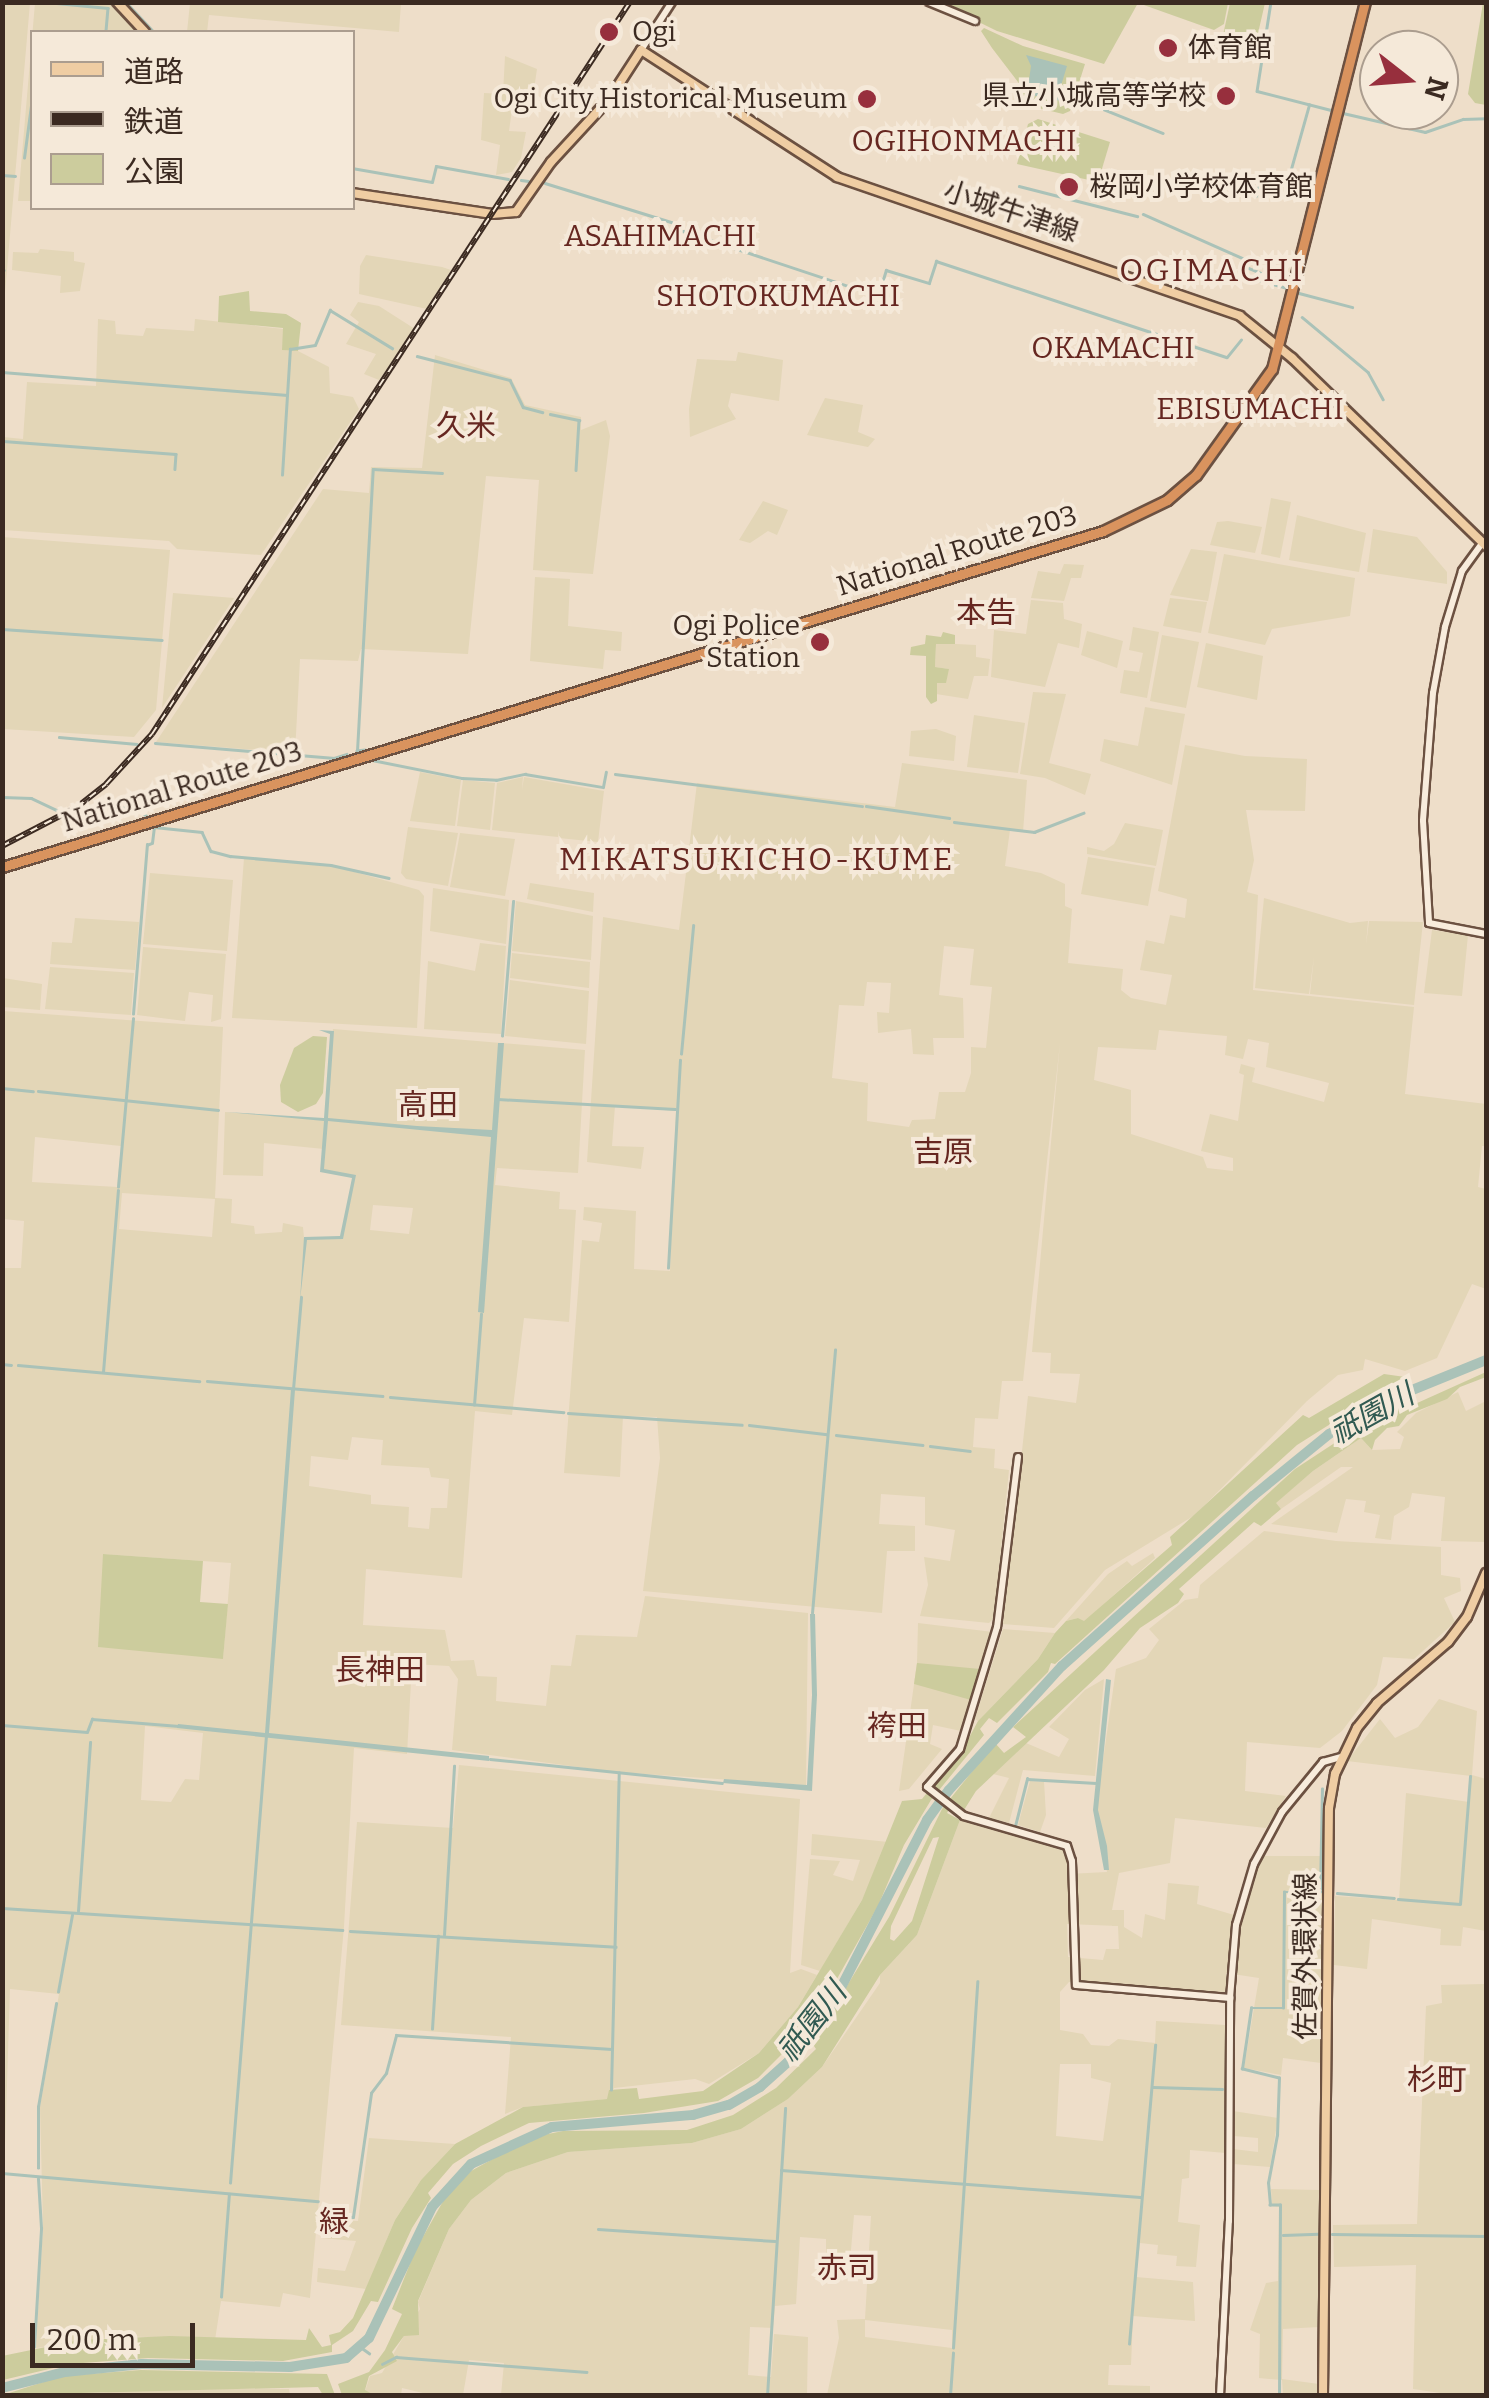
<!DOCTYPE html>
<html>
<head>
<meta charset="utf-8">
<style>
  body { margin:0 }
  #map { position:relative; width:1489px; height:2398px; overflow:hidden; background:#eedec9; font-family:Bitter,"Noto Sans JP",serif }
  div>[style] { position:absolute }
  .farmland>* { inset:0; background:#e3d6b7 }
  .green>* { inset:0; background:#cccc9d }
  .water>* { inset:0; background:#aac2b8 }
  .stream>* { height:2.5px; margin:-1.25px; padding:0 1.25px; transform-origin:1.25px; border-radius:1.25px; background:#aac2b8 }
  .river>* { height:10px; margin:-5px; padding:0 5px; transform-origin:5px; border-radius:5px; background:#aac2b8 }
  .roads { filter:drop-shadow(2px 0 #6c5141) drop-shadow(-2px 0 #6c5141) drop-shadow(0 2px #6c5141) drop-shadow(0 -2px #6c5141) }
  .secondary>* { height:6px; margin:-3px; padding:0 3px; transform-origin:3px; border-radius:3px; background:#f8ecdc }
  .primary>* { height:8px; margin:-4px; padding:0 4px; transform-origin:4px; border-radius:4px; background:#efcda3 }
  .highway>* { height:9px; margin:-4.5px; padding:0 4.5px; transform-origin:4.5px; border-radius:4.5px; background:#d9935e }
  .rail>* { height:6px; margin-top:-3px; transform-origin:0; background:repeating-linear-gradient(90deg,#f5e9d9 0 8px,#3b2a21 0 16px); box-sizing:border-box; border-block:2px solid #3b2a21 }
  .dots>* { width:28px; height:28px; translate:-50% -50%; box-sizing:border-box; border:5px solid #f5e9d9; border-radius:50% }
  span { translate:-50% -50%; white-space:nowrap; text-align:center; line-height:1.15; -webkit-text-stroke:8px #f5e9d9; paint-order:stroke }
  .poi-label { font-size:28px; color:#3b2a21 }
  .left { translate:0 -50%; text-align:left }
  .right { translate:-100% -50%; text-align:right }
  .street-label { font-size:28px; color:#3b2a21 }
  .neighbourhood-label { font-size:30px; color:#662721 }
  .water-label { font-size:30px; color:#315a52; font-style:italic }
  .quarter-label { font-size:32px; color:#662721; letter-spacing:2.5px }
  .frame { position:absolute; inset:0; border:5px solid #3b2a21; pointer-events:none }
  .legend { position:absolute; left:30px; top:30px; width:325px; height:180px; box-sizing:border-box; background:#f5e9d9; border:2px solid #ab9d8f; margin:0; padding:12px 18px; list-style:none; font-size:30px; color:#3b2a21 }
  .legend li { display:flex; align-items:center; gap:20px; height:50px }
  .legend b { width:50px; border:2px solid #ab9d8f }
  .north { position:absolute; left:1359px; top:30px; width:100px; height:100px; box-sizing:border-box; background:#f5e9d9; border:2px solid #ab9d8f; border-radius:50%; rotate:107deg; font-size:28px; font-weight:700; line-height:40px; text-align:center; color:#3b2a21 }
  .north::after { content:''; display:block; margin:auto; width:35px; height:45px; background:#972f3d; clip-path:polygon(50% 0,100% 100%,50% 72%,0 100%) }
  .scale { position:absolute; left:30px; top:2323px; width:165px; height:45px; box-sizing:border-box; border:5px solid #3b2a21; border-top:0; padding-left:12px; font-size:30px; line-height:35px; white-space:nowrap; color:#3b2a21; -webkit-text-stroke:8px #f5e9d9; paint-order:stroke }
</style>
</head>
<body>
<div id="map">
  <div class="farmland">
    <i style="clip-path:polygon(3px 2px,30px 3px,3px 316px,2px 3px)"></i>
    <i style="clip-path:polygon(35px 3px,109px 3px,137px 32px,32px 32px,32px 201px,18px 201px)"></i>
    <i style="clip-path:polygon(190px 3px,401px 3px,399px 32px,209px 15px,207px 32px,187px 32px)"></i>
    <i style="clip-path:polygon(505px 56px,537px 69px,533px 96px,514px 95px,509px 131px,526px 132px,521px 158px,512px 172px,496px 175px,500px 145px,481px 140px,484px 93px,503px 94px)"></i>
    <i style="clip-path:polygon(40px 249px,74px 252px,74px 261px,85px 263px,80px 291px,60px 293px,61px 276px,12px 270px,13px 252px,38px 253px)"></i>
    <i style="clip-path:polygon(366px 255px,442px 267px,451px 270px,427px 309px,359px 294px,360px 266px)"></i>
    <i style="clip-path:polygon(358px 302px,379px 306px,415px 329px,379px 380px,364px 374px,376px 354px,346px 344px,359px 322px,350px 315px)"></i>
    <i style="clip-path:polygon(98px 319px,115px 321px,116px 334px,143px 336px,146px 328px,194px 331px,195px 319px,284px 329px,283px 350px,298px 351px,329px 367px,330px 393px,353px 397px,359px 409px,261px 555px,177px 549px,169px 541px,3px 530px,3px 437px,23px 439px,27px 382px,96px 386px)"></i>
    <i style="clip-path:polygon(738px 352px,783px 360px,779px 401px,731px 393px,728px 406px,736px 419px,690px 437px,689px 409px,697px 359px,736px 361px)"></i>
    <i style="clip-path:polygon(435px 355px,511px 378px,525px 405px,581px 417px,581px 430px,606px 420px,610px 436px,593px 574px,533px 570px,539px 480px,486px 476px,468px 654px,361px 649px,358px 661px,300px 659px,295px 753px,156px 742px,323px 489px,369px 493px,371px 467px,422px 468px)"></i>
    <i style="clip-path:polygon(825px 398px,863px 405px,858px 432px,875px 439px,868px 447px,807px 435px)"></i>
    <i style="clip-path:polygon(1271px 498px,1291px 502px,1280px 558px,1261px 554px)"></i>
    <i style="clip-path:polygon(763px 501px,788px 510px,777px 535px,768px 531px,750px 543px,739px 540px)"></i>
    <i style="clip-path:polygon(1297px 515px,1366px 533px,1359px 572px,1289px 560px)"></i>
    <i style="clip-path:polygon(1228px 521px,1262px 527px,1255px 553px,1210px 545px,1217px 522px)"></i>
    <i style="clip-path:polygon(1373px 529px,1417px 537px,1447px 572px,1447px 584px,1367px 572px)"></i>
    <i style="clip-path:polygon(2px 537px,170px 550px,156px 710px,134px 737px,3px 729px)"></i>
    <i style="clip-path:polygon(1191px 549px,1217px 552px,1208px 601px,1170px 595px)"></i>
    <i style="clip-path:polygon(1224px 554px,1355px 578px,1350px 616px,1272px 629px,1265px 645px,1208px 633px)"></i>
    <i style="clip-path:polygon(1064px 564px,1084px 565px,1081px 578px,1071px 578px,1064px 601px,1031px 598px,1038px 571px,1060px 574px)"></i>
    <i style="clip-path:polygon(535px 577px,570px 579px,568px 626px,622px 632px,621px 651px,605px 650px,603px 669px,530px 661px)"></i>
    <i style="clip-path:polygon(173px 593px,234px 598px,162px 708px)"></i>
    <i style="clip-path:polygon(1170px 598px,1207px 602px,1201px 633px,1163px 626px)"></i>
    <i style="clip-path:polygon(1031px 600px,1063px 603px,1064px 619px,1082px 624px,1079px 648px,1058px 643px,1045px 687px,991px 677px,994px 630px,1026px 634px)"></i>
    <i style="clip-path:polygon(1133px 627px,1159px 632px,1147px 698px,1120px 693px,1124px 670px,1139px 672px,1143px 653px,1129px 650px)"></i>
    <i style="clip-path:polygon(1087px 631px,1123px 641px,1117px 668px,1081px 655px)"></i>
    <i style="clip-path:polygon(1162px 635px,1199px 642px,1186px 708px,1150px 701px)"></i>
    <i style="clip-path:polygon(936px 643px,976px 645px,976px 657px,990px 659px,988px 676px,974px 676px,968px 699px,936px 694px,937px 682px,949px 669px,935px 667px)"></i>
    <i style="clip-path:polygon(1206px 643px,1263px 656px,1257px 700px,1197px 687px)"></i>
    <i style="clip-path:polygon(1033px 692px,1066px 694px,1049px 763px,1091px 774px,1085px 795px,1045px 778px,1020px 774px)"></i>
    <i style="clip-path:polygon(1145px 707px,1185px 714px,1172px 785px,1100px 761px,1104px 739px,1138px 746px)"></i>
    <i style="clip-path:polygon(974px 715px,1025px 723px,1018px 773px,967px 767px)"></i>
    <i style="clip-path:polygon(936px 729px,956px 736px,954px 761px,909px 756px,911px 731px)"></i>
    <i style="clip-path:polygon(evenodd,1185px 745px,1245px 756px,1307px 759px,1305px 811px,1246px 810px,1254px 860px,1247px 892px,1258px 895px,1253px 990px,1414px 1007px,1405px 1094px,1486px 1104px,1486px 1146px,1482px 1146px,1478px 1187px,1486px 1189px,1486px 1289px,1472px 1284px,1437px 1358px,1405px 1371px,1365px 1359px,1363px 1370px,1338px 1375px,1307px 1401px,1195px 1515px,1105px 1570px,1054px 1628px,1003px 1624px,1028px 1396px,1076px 1403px,1080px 1374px,1050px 1373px,1051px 1353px,1032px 1352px,1060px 1043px,1023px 1381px,1002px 1381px,998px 1419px,975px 1418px,973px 1447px,995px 1449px,994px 1468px,1009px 1470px,994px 1618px,989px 1623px,920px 1616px,928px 1585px,924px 1557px,950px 1561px,955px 1530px,925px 1525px,925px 1497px,881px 1494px,879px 1524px,915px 1526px,915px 1551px,887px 1551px,882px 1613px,643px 1591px,660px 1458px,657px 1417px,623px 1416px,620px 1477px,564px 1473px,582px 1240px,599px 1242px,602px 1223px,583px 1220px,584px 1207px,636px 1211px,634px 1269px,670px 1271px,676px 1111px,615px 1106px,612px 1146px,644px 1147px,641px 1169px,587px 1162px,603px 917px,679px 930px,697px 783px,895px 807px,902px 763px,1027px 780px,1023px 832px,1010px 830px,1005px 866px,1041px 873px,1065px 884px,1065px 906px,1072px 909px,1068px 963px,1123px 969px,1121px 990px,1131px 998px,1166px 1005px,1172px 975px,1140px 970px,1146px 940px,1164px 944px,1170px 915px,1185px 918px,1187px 899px,1158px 891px,1185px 745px,944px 946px,974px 949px,970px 985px,992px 987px,986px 1048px,971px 1047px,971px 1073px,965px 1092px,939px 1092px,935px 1119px,912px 1120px,909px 1127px,867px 1121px,868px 1083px,832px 1078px,839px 1005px,864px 1006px,867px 982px,891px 983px,889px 1013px,877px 1012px,878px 1033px,911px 1029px,913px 1054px,934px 1055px,933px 1038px,964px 1038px,963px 998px,939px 995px,944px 946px,1185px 745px,1159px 1030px,1227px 1036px,1225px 1055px,1243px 1059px,1248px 1039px,1269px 1043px,1266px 1067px,1329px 1083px,1324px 1102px,1252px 1082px,1255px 1068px,1241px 1064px,1239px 1073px,1244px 1075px,1238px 1121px,1210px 1114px,1201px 1151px,1233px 1158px,1233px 1171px,1207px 1168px,1203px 1157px,1131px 1134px,1131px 1090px,1094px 1080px,1098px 1047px,1156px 1050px,1159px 1030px)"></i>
    <i style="clip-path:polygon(420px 772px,461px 780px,455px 826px,410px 821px)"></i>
    <i style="clip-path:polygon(523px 777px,522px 790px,524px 777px,604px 791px,598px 842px,559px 838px,559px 831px,558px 837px,492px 830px,497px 783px)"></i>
    <i style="clip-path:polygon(463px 780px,495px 783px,490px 830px,457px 826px)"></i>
    <i style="clip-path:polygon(1125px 823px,1163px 830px,1156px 866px,1087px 854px,1087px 847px,1104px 851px,1114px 844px)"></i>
    <i style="clip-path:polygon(408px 827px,458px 833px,448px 886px,406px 879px,401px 873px)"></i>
    <i style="clip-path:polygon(460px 833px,515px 839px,505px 896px,450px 887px)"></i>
    <i style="clip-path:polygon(1088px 857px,1155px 868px,1148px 906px,1081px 894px)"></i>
    <i style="clip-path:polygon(244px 858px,337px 867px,419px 890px,424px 896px,417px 1028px,232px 1018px)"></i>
    <i style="clip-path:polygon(150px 873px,233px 880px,227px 951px,143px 944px)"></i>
    <i style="clip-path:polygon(530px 883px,594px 893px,593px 912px,527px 899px)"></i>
    <i style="clip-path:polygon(433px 888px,509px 900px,506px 944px,430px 931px)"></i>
    <i style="clip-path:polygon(1264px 898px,1350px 923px,1368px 921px,1366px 945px,1369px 921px,1423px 922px,1414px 1005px,1310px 994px,1314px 957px,1309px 994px,1255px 988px)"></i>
    <i style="clip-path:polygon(516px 901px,593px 916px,591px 960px,512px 951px)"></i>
    <i style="clip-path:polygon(75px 918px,139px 922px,135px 970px,50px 964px,52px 942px,72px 943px)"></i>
    <i style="clip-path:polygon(1432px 930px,1468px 935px,1462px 996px,1424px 993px)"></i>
    <i style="clip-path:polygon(480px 943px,506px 946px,501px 1034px,424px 1029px,428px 961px,475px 971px)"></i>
    <i style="clip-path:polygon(143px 947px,226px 954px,221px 1019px,211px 1022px,213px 995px,189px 992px,185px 1021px,137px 1015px)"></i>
    <i style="clip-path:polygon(512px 953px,590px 962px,589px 988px,510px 978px)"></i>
    <i style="clip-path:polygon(50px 967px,134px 973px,131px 1015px,45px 1009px)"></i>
    <i style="clip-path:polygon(3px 978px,42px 984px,40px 1010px,3px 1007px)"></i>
    <i style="clip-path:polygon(510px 980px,589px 991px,586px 1044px,505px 1036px)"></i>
    <i style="clip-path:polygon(evenodd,3px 1011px,223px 1027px,215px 1198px,232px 1199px,231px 1223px,254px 1226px,255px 1234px,282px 1232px,283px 1223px,303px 1227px,304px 1238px,341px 1237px,355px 1177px,323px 1170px,324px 1149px,264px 1143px,263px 1176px,223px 1175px,225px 1112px,326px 1120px,333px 1029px,585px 1050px,578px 1173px,497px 1168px,495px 1185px,560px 1192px,559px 1209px,576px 1210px,569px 1322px,524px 1318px,512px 1415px,475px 1411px,462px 1578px,366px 1569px,363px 1625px,445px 1630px,451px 1661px,474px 1660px,477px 1676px,497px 1677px,496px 1701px,546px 1706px,551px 1665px,571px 1666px,576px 1635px,637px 1637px,645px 1596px,808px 1613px,806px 1785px,615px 1772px,452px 1750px,458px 1679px,449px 1666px,412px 1664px,407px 1754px,354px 1748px,344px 1927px,310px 2298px,283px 2293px,280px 2307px,221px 2301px,215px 2340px,122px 2336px,36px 2348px,43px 2227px,40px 2107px,59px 1994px,10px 1989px,3px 2210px,2px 1268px,21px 1268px,24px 1221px,3px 1219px,3px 1011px,35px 1137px,121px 1146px,117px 1187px,32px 1182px,35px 1137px,3px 1011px,122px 1193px,215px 1199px,212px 1237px,119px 1229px,122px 1193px,3px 1011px,373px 1205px,413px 1208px,409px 1234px,370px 1230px,373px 1205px,3px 1011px,352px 1437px,383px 1440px,381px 1465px,429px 1468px,431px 1477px,449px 1479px,447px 1508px,431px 1508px,429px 1529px,408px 1527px,409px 1507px,371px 1504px,371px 1495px,309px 1486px,311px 1456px,348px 1460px,352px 1437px,3px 1011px,103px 1554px,231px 1563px,223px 1659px,103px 1554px,3px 1011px,145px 1726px,203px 1733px,199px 1780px,185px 1779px,171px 1802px,141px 1800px,145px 1726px)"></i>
    <i style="clip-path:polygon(1458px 1392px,1466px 1411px,1486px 1401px,1486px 1542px,1441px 1541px,1445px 1497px,1412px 1493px,1409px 1507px,1394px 1516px,1391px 1540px,1375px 1538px,1380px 1515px,1364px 1512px,1366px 1501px,1346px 1499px,1337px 1533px,1271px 1524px,1353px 1467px,1341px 1467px,1281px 1509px,1275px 1503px,1313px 1471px,1361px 1438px,1372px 1450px,1400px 1449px,1404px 1437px,1397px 1432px,1416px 1413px)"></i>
    <i style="clip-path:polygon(evenodd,1264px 1531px,1336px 1541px,1441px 1547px,1441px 1575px,1460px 1578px,1461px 1591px,1444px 1598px,1455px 1622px,1414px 1659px,1383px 1657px,1377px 1685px,1342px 1731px,1320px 1748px,1247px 1742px,1245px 1791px,1286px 1796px,1266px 1828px,1175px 1818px,1170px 1863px,1119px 1873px,1112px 1910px,1124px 1910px,1124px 1927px,1142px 1938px,1145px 1914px,1165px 1920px,1168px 1883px,1199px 1886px,1197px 1904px,1234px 1915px,1254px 1856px,1323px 1856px,1321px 2063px,1283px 2058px,1281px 2075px,1244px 2068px,1259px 1978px,1226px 1973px,1227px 1994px,1069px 1982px,1060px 1992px,1060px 2030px,1083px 2034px,1091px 2045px,1109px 2046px,1118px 2039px,1155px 2043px,1156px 2021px,1225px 2025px,1226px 2153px,1190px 2150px,1189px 2178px,1182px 2179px,1178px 2222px,1200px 2225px,1196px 2267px,1176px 2266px,1177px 2256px,1157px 2254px,1158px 2245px,1140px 2243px,1136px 2277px,1193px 2282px,1195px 2321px,1133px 2316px,1131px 2365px,1109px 2365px,1108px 2385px,1150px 2386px,1150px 2395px,827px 2395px,839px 2338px,837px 2320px,865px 2319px,871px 2216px,854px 2215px,849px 2273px,826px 2274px,826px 2239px,800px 2237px,796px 2304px,775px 2306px,773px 2328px,750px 2327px,748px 2375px,771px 2377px,774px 2334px,808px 2337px,807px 2395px,501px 2395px,504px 2363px,469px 2360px,463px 2395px,431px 2395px,402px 2388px,401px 2395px,374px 2395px,365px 2391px,370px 2376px,382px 2373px,420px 2309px,418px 2302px,449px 2229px,471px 2200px,506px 2173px,568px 2152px,692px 2143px,741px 2129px,788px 2099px,822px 2067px,880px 1983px,880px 1975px,917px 1935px,960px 1820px,1054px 1844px,1066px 1852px,1068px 1874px,1107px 1872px,1096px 1810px,1116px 1669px,1146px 1658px,1159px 1640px,1149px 1629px,1185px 1600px,1198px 1598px,1200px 1585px,1264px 1531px,1067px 1924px,1118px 1926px,1119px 1949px,1106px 1949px,1103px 1960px,1068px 1957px,1067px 1924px,1264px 1531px,1060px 2064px,1091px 2064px,1091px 2078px,1111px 2083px,1103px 2141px,1056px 2136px,1060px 2064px,1264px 1531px,865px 2320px,952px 2330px,952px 2348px,865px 2337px,865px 2320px)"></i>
    <i style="clip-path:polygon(1153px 1553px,1155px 1558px,1084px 1622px,1078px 1618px,1066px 1621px,1108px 1574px,1127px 1561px,1132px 1566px)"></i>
    <i style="clip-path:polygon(918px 1623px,993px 1632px,961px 1731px,933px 1725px,930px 1744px,942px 1749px,909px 1789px,899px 1791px,917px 1663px)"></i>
    <i style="clip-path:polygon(1003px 1629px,1055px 1633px,1038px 1659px,978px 1721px,975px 1719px)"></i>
    <i style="clip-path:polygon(1104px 1679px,1095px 1776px,1023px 1770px,1009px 1823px,989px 1818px,1009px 1778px,993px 1774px,1026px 1743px,1059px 1757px,1069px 1739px,1049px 1727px,1085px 1690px)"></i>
    <i style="clip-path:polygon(1439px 1699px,1477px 1711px,1472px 1775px,1486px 1779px,1486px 1931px,1463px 1927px,1461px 1946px,1440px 1945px,1441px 1929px,1372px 1919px,1367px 1969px,1334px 1965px,1335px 1896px,1399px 1900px,1406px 1793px,1469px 1802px,1471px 1776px,1347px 1761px,1380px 1719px,1395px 1738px,1418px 1727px)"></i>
    <i style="clip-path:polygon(459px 1765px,800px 1799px,790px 1973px,801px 1969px,817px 1975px,798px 2007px,759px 2053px,709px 2084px,695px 2079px,614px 2088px,608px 2099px,523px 2107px,505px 2114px,511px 2037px,341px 2025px,357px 1822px,453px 1828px)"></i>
    <i style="clip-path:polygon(1030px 1781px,1044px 1782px,1046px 1815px,1040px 1832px,1018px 1825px)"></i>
    <i style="clip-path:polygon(812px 1834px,888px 1842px,862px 1900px,820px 1971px,801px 1965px,810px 1859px,840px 1861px,833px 1875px,853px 1881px,860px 1860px,811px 1855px)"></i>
    <i style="clip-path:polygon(1486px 1975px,1486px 2395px,1461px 2396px,1413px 2389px,1416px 2265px,1334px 2267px,1333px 2225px,1417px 2224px,1426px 2006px,1442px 2003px,1441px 1985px,1484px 1984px)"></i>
    <i style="clip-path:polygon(1233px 2111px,1278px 2118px,1270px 2167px,1233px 2164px,1233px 2149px,1258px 2152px,1258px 2138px,1234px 2136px)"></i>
    <i style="clip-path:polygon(369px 2138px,455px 2144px,421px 2180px,395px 2220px,366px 2289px,317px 2282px,318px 2268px,345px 2271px,356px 2241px,321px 2238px,323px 2220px,358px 2221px)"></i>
    <i style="clip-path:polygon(1271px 2189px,1319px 2190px,1319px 2327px,1283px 2329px,1282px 2379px,1319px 2384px,1318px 2395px,1283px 2395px,1282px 2380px,1259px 2378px,1260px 2334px,1250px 2330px,1266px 2283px,1278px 2281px,1279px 2207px,1272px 2206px)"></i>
    <i style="clip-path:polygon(142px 2388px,289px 2389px,290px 2395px,75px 2396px)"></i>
  </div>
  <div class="green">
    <i style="clip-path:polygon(940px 3px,1138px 3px,1104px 64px,997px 31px)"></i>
    <i style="clip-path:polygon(1228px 3px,1224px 24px,1214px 30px,1141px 4px)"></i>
    <i style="clip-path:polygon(1230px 3px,1265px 3px,1256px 42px,1223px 35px)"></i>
    <i style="clip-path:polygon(1483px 3px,1486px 3px,1486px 105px,1475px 103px,1468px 94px)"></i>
    <i style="clip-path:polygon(984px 28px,1023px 46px,1085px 64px,1070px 111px,1063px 114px,1026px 105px,1018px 82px,992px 48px,981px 31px)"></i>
    <i style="clip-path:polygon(1038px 119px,1110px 142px,1098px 182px,1017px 164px,1028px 124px)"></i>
    <i style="clip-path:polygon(249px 291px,250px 311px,286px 314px,301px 323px,298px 351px,282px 350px,283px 328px,218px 322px,219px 296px)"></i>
    <i style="clip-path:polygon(943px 632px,955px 635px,955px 644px,936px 644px,935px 667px,949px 669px,946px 683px,937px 683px,937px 701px,931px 704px,926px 697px,926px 656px,910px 655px,911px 647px,925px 644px,926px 635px,941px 637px)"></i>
    <i style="clip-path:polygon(313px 1036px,327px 1037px,323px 1093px,316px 1104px,298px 1112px,281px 1102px,280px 1085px,294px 1048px)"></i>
    <i style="clip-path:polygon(evenodd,1486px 1372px,1486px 1377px,1460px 1387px,1447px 1399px,1407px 1415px,1399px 1426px,1387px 1428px,1375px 1440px,1372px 1450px,1361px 1438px,1313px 1471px,1276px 1503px,1281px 1509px,1261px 1526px,1254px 1522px,1179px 1589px,1184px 1594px,1178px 1603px,1140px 1628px,1104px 1670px,976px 1791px,964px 1810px,953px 1802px,947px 1813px,960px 1820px,917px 1935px,880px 1975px,822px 2067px,788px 2099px,741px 2129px,692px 2143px,568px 2152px,506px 2173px,471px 2200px,449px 2229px,418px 2301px,419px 2335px,404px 2336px,392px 2352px,397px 2361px,369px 2376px,365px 2390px,374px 2395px,342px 2395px,338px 2384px,369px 2372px,385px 2350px,402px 2314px,392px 2309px,415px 2251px,446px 2196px,471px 2171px,533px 2137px,563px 2131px,687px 2130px,733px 2115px,776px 2088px,816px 2049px,812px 2043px,889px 1917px,942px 1809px,995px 1743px,1004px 1753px,1026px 1737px,1013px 1727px,1295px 1469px,1394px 1404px,1415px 1404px,1486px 1372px,939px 1837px,912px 1921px,894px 1941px,890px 1939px,891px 1926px,933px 1838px,939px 1837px)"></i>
    <i style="clip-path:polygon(1384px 1374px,1405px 1377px,1297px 1445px,1055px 1664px,1051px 1663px,1048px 1672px,997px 1723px,989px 1718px,980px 1729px,984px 1735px,931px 1800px,904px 1845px,878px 1906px,829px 1993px,794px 2042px,758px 2078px,718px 2101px,644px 2113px,529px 2123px,481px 2146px,453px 2164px,428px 2193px,431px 2198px,412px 2228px,378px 2302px,371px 2301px,353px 2331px,332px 2345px,332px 2352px,283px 2361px,148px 2358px,70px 2364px,3px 2380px,2px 2356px,80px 2340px,170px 2336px,306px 2340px,309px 2328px,322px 2347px,331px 2345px,329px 2335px,340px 2332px,353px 2318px,395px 2220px,421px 2180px,455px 2144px,523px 2107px,607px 2099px,609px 2090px,637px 2088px,639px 2099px,703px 2091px,759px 2053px,798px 2007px,862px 1900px,902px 1801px,922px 1799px,964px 1747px,978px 1721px,1038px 1659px,1055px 1633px,1066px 1621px,1078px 1618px,1084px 1621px,1172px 1545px,1170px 1537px,1303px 1415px,1309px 1418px)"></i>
    <i style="clip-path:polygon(103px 1554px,203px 1561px,200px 1602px,228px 1604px,223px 1659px,98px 1647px)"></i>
    <i style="clip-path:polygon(917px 1663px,980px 1669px,971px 1700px,914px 1684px)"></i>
    <i style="clip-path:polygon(141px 2370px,327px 2374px,335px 2395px,323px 2395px,318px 2387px,3px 2395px,62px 2376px)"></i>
  </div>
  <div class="water">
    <i style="clip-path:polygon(1026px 55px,1067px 66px,1060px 89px,1069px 94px,1065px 102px,1027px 94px,1031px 66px)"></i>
    <i style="clip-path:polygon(319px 1030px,334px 1031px,328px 1118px,417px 1126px,492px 1130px,498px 1043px,504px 1043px,484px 1313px,478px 1312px,491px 1137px,328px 1121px,324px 1169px,356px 1175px,343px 1239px,307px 1240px,300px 1300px,304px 1237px,340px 1236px,352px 1178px,320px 1172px,324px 1121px,226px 1112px,324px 1118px,330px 1034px)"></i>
    <i style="clip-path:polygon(291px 1389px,295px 1390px,269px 1733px,489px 1756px,489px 1761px,177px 1728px,178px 1724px,265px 1733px)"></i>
    <i style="clip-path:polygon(810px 1614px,815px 1614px,817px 1695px,812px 1791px,723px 1783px,724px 1779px,807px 1785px,812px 1695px)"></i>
    <i style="clip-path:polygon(1106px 1679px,1111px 1680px,1098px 1810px,1107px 1846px,1109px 1870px,1104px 1870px,1093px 1810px)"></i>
  </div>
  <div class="stream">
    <i style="left:46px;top:2px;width:62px;rotate:5.5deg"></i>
    <i style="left:108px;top:8px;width:24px;rotate:95deg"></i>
    <i style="left:126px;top:2px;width:41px;rotate:47deg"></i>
    <i style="left:1271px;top:2px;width:90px;rotate:98.9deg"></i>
    <i style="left:1257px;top:91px;width:76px;rotate:14.4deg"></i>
    <i style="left:1068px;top:95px;width:102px;rotate:21.8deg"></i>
    <i style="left:1343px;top:113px;width:84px;rotate:13deg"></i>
    <i style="left:1425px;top:132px;width:40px;rotate:-18.9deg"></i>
    <i style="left:1463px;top:119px;width:23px;rotate:-2deg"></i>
    <i style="left:24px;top:158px;width:61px;rotate:-82.4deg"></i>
    <i style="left:352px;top:168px;width:81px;rotate:9.9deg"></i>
    <i style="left:432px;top:182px;width:16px;rotate:-76deg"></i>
    <i style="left:436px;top:166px;width:73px;rotate:10.2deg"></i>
    <i style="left:2px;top:175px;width:13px;rotate:4deg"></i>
    <i style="left:521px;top:180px;width:7px;rotate:8deg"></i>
    <i style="left:545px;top:183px;width:135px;rotate:17.2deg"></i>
    <i style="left:1019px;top:186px;width:122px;rotate:14.3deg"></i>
    <i style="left:1256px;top:196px;width:22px;rotate:-74deg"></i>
    <i style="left:1262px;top:175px;width:27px;rotate:2deg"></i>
    <i style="left:1289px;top:176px;width:74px;rotate:-74.3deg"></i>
    <i style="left:1143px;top:214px;width:116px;rotate:23.9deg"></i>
    <i style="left:1249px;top:261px;width:7px;rotate:117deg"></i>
    <i style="left:1246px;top:267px;width:16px;rotate:22deg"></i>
    <i style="left:1261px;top:273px;width:7px;rotate:106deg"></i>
    <i style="left:1259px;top:280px;width:29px;rotate:16deg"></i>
    <i style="left:680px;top:230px;width:209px;rotate:18.4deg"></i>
    <i style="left:878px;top:296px;width:27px;rotate:-73deg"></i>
    <i style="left:886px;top:270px;width:45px;rotate:16.8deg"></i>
    <i style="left:929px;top:283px;width:23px;rotate:-72deg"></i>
    <i style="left:936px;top:261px;width:306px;rotate:18.3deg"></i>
    <i style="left:1227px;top:357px;width:22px;rotate:-51deg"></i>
    <i style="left:2px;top:269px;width:2px;rotate:27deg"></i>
    <i style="left:1299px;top:293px;width:55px;rotate:14.8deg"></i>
    <i style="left:1302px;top:317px;width:86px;rotate:39.8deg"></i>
    <i style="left:1368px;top:372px;width:31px;rotate:61deg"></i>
    <i style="left:417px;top:356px;width:96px;rotate:14.5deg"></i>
    <i style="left:510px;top:380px;width:30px;rotate:64deg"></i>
    <i style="left:523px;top:407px;width:20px;rotate:15deg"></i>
    <i style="left:2px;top:372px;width:286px;rotate:4.6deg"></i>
    <i style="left:550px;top:414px;width:30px;rotate:12deg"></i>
    <i style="left:579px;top:420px;width:50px;rotate:93.4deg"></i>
    <i style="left:3px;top:441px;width:173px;rotate:4.3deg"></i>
    <i style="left:176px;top:454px;width:15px;rotate:94deg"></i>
    <i style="left:282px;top:475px;width:126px;rotate:-86.4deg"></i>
    <i style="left:290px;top:349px;width:25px;rotate:-9deg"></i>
    <i style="left:315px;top:345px;width:38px;rotate:-67deg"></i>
    <i style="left:330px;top:310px;width:73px;rotate:31.5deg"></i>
    <i style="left:2px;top:629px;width:160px;rotate:3.9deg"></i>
    <i style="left:59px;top:737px;width:78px;rotate:5.1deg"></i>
    <i style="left:155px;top:743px;width:180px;rotate:4.8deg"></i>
    <i style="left:334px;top:758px;width:13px;rotate:-18deg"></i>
    <i style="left:365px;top:750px;width:8px;rotate:173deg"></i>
    <i style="left:357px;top:751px;width:282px;rotate:-86.8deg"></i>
    <i style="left:373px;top:469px;width:69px;rotate:3.3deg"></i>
    <i style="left:372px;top:760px;width:92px;rotate:11.3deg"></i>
    <i style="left:462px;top:778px;width:34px;rotate:3deg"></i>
    <i style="left:496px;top:780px;width:30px;rotate:-12deg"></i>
    <i style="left:525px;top:774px;width:79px;rotate:9.5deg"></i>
    <i style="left:603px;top:787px;width:15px;rotate:-79deg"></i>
    <i style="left:615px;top:774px;width:249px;rotate:7.4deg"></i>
    <i style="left:2px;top:797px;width:29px;rotate:2deg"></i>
    <i style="left:31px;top:798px;width:31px;rotate:25deg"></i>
    <i style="left:866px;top:806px;width:84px;rotate:8.2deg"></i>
    <i style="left:70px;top:816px;width:40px;rotate:-14.4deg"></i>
    <i style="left:109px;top:806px;width:29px;rotate:6deg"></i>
    <i style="left:138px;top:809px;width:13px;rotate:39deg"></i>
    <i style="left:954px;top:822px;width:81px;rotate:7.1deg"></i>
    <i style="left:1034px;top:832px;width:53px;rotate:-21.2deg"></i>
    <i style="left:133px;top:1014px;width:170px;rotate:-85.3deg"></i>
    <i style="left:147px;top:845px;width:5px;rotate:-22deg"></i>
    <i style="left:152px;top:843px;width:16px;rotate:-83deg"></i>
    <i style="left:154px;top:827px;width:48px;rotate:5.9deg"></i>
    <i style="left:202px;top:832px;width:21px;rotate:65deg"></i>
    <i style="left:211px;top:851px;width:20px;rotate:15deg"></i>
    <i style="left:230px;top:856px;width:101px;rotate:5.1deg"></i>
    <i style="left:331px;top:865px;width:59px;rotate:12.6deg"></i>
    <i style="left:502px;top:1036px;width:135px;rotate:-85.3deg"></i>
    <i style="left:681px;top:1054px;width:129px;rotate:-84.6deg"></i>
    <i style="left:2px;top:1088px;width:31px;rotate:6deg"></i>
    <i style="left:38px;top:1091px;width:181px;rotate:6deg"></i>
    <i style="left:498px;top:1099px;width:177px;rotate:3.2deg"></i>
    <i style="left:118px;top:1187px;width:169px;rotate:-84.9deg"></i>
    <i style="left:668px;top:1268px;width:208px;rotate:-86.7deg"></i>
    <i style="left:2px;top:1364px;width:9px;rotate:6deg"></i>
    <i style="left:18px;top:1365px;width:182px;rotate:5.1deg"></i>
    <i style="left:103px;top:1372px;width:182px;rotate:-85.3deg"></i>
    <i style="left:207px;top:1381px;width:176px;rotate:4.9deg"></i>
    <i style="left:293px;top:1389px;width:92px;rotate:-85deg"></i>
    <i style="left:390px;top:1397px;width:174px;rotate:5deg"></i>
    <i style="left:474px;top:1405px;width:91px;rotate:-85.6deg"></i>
    <i style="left:568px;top:1413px;width:174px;rotate:3.9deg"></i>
    <i style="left:749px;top:1425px;width:78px;rotate:6.7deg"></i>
    <i style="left:836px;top:1435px;width:87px;rotate:6.6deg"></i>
    <i style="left:930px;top:1446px;width:40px;rotate:7.1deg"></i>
    <i style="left:812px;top:1613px;width:264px;rotate:-85deg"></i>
    <i style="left:2px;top:1725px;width:85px;rotate:4.7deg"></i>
    <i style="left:87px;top:1732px;width:14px;rotate:-69deg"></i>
    <i style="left:92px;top:1719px;width:87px;rotate:4.6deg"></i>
    <i style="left:490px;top:1759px;width:233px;rotate:5.9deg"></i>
    <i style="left:1015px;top:1826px;width:49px;rotate:-75.7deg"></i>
    <i style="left:1027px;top:1779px;width:69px;rotate:3.3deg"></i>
    <i style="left:1337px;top:1893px;width:57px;rotate:5deg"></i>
    <i style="left:1398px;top:1899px;width:62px;rotate:4.6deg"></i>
    <i style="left:1460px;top:1904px;width:128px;rotate:-85.5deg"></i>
    <i style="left:2px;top:1908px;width:341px;rotate:3.7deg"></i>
    <i style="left:78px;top:1911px;width:169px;rotate:-85.9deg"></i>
    <i style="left:350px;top:1931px;width:266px;rotate:3.4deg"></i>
    <i style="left:444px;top:1935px;width:169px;rotate:-86.6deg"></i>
    <i style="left:58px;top:1992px;width:78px;rotate:-79.7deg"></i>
    <i style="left:432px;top:2029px;width:93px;rotate:-86.3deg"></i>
    <i style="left:1153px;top:2087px;width:69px;rotate:1.7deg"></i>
    <i style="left:611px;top:2090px;width:317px;rotate:-88.6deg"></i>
    <i style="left:38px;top:2168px;width:61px;rotate:-90deg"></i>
    <i style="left:38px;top:2107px;width:105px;rotate:-80.1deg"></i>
    <i style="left:781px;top:2170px;width:360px;rotate:4.3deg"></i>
    <i style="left:2px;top:2173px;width:317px;rotate:5.1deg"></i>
    <i style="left:230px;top:2183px;width:448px;rotate:-85.4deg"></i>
    <i style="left:323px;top:2216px;width:30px;rotate:2deg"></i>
    <i style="left:353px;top:2217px;width:125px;rotate:-81.7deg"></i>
    <i style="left:371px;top:2093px;width:25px;rotate:-53deg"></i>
    <i style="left:386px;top:2073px;width:39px;rotate:-75deg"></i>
    <i style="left:396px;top:2035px;width:216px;rotate:3.7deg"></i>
    <i style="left:598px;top:2229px;width:177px;rotate:3.9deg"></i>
    <i style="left:1332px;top:2234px;width:154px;rotate:0.7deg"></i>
    <i style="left:1283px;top:2235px;width:35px;rotate:-2deg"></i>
    <i style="left:221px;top:2297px;width:103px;rotate:-85.6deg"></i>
    <i style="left:1129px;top:2344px;width:300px;rotate:-85deg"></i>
    <i style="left:34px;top:2347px;width:119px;rotate:-86.6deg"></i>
    <i style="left:41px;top:2228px;width:49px;rotate:-93.5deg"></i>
    <i style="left:362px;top:2348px;width:9px;rotate:36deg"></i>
    <i style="left:953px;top:2348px;width:367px;rotate:-86.2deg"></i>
    <i style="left:382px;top:2364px;width:16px;rotate:-27deg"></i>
    <i style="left:396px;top:2357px;width:191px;rotate:4.5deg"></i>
    <i style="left:767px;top:2396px;width:288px;rotate:-86.4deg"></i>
    <i style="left:950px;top:2396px;width:43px;rotate:-86deg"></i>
    <i style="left:1279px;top:2396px;width:191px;rotate:-89.7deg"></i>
    <i style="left:1280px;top:2205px;width:10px;rotate:180deg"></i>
    <i style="left:1270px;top:2205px;width:22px;rotate:-95deg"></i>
    <i style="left:1268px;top:2183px;width:49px;rotate:-79.4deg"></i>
    <i style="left:1277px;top:2135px;width:57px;rotate:-88deg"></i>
    <i style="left:1279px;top:2078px;width:38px;rotate:-166deg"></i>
    <i style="left:1242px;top:2069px;width:62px;rotate:-81.6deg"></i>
    <i style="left:1251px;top:2008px;width:32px"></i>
    <i style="left:1283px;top:2008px;width:116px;rotate:-89.5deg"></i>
    <i style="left:1284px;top:1892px;width:36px"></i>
    <i style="left:1320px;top:1892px;width:103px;rotate:-88.9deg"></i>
  </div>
  <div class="river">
    <i style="left:2px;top:2388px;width:65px;rotate:-14.3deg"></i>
    <i style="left:65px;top:2372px;width:77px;rotate:-5.9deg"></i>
    <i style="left:142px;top:2364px;width:148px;rotate:1.2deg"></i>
    <i style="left:290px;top:2367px;width:57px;rotate:-9.1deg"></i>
    <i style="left:346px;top:2358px;width:30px;rotate:-41deg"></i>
    <i style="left:369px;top:2338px;width:145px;rotate:-64.3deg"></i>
    <i style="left:432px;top:2207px;width:58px;rotate:-47.8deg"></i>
    <i style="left:471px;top:2164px;width:89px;rotate:-24.6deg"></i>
    <i style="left:552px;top:2127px;width:142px;rotate:-4.9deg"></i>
    <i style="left:693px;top:2115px;width:37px;rotate:-16deg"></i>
    <i style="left:729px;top:2105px;width:36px;rotate:-30deg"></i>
    <i style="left:760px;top:2087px;width:36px;rotate:-42deg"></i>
    <i style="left:787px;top:2063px;width:73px;rotate:-52.2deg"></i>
    <i style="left:832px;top:2005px;width:208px;rotate:-62.8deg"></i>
    <i style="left:927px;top:1820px;width:37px;rotate:-54deg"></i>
    <i style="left:949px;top:1790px;width:168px;rotate:-47.7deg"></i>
    <i style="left:1062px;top:1666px;width:256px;rotate:-41.7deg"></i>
    <i style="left:1253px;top:1496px;width:98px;rotate:-39.2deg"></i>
    <i style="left:1329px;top:1434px;width:76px;rotate:-29.3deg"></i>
    <i style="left:1395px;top:1397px;width:98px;rotate:-22.1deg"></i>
  </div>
  <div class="roads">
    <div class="secondary">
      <i style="left:929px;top:2px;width:50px;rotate:22.4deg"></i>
      <i style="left:641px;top:50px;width:57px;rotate:-57.1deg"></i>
      <i style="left:1483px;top:542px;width:36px;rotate:126deg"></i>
      <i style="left:1462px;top:571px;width:59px;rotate:106.9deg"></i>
      <i style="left:1445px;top:627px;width:67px;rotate:100.3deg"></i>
      <i style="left:1433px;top:693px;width:128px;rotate:94.5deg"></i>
      <i style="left:1423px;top:821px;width:102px;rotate:86.6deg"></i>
      <i style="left:1429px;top:923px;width:58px;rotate:10.9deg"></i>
      <i style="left:1018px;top:1457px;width:171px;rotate:97deg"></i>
      <i style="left:997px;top:1627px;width:127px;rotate:106.9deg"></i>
      <i style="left:960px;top:1749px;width:50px;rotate:131deg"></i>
      <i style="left:927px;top:1787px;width:47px;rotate:38.1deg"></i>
      <i style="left:964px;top:1816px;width:107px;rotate:16.2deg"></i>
      <i style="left:1067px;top:1846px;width:16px;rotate:72deg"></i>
      <i style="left:1072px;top:1861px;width:124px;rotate:88.2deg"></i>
      <i style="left:1076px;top:1985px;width:155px;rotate:4.8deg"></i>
      <i style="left:1220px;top:2396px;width:175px;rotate:-87.1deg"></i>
      <i style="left:1229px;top:2221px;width:223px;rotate:-89.7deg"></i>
      <i style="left:1230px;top:1998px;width:73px;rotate:-85.3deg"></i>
      <i style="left:1236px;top:1925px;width:64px;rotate:-73.6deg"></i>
      <i style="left:1254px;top:1864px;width:59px;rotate:-61.7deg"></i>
      <i style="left:1282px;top:1812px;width:65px;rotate:-50.6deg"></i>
      <i style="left:1323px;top:1762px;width:19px;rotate:-16deg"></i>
    </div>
    <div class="primary">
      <i style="left:117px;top:2px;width:41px;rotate:47deg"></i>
      <i style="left:352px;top:193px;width:142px;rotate:8.5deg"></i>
      <i style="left:492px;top:214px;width:24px;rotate:-5deg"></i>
      <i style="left:516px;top:212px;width:61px;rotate:-55deg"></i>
      <i style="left:551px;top:162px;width:87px;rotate:-47.3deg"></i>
      <i style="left:610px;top:98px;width:57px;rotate:-57.1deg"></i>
      <i style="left:641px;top:50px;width:234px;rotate:32.9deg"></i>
      <i style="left:837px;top:177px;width:426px;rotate:19deg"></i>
      <i style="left:1240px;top:316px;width:67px;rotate:38.9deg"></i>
      <i style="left:1292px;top:358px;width:270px;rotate:44.1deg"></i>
      <i style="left:1323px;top:2396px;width:588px;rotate:-89.42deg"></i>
      <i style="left:1329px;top:1808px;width:35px;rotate:-80deg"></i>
      <i style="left:1335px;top:1774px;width:51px;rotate:-64.4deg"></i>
      <i style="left:1357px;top:1728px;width:32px;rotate:-51deg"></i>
      <i style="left:1377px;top:1703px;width:94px;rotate:-40.7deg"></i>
      <i style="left:1448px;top:1642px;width:31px;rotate:-53deg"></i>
      <i style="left:1467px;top:1617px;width:48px;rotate:-66.6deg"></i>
    </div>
    <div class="highway">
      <i style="left:2px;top:867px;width:1151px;rotate:-16.97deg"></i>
      <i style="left:1103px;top:531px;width:71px;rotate:-25.8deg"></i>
      <i style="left:1167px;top:500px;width:38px;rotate:-41deg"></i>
      <i style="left:1196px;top:475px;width:130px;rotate:-54.4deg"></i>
      <i style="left:1272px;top:369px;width:379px;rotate:-75.8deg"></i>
    </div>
  </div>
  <div class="rail">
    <i style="left:2px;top:846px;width:85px;rotate:-27.5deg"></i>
    <i style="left:77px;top:807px;width:37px;rotate:-38deg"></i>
    <i style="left:106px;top:784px;width:68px;rotate:-47.4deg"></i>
    <i style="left:152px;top:734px;width:874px;rotate:-56.86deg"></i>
  </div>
  <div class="dots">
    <i style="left:609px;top:32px;background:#972f3d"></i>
    <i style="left:1168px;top:48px;background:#972f3d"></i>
    <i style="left:1226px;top:96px;background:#972f3d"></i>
    <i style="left:867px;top:99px;background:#972f3d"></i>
    <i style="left:1069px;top:187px;background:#972f3d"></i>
    <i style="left:820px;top:642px;background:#972f3d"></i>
  </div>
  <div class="poi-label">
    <span class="left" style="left:632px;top:32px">Ogi</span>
    <span class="left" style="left:1188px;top:48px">体育館</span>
    <span class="right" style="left:1206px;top:96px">県立小城高等学校</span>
    <span class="right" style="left:847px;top:99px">Ogi City Historical Museum</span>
    <span class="left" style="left:1089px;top:187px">桜岡小学校体育館</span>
    <span class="right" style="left:800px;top:642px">Ogi Police<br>Station</span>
  </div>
  <div class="street-label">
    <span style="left:1011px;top:212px;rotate:18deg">小城牛津線</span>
    <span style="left:957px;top:551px;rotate:-17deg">National Route 203</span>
    <span style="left:182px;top:787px;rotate:-17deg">National Route 203</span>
    <span style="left:1306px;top:1956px;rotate:-90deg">佐賀外環状線</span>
  </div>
  <div class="neighbourhood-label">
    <span style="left:964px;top:141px">OGIHONMACHI</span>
    <span style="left:660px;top:236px">ASAHIMACHI</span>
    <span style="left:778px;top:296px">SHOTOKUMACHI</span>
    <span style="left:1113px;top:348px">OKAMACHI</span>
    <span style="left:1250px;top:409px">EBISUMACHI</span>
    <span style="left:466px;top:426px">久米</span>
    <span style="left:986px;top:613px">本告</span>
    <span style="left:428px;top:1105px">高田</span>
    <span style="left:943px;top:1152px">吉原</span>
    <span style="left:380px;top:1670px">長神田</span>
    <span style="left:897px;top:1726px">袴田</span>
    <span style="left:1437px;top:2080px">杉町</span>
    <span style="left:334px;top:2222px">緑</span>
    <span style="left:847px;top:2268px">赤司</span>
  </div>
  <div class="water-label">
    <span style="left:1372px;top:1414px;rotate:-29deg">祇園川</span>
    <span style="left:812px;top:2022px;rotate:-52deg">祇園川</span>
  </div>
  <div class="quarter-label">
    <span style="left:1212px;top:270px">OGIMACHI</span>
    <span style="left:757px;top:859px">MIKATSUKICHO-KUME</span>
  </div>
  <div class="frame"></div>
  <ul class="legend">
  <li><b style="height:12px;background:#efcda3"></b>道路</li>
  <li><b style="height:12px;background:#3b2a21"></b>鉄道</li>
  <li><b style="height:28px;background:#cccc9d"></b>公園</li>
  </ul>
  <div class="north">N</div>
  <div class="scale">200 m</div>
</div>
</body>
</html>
